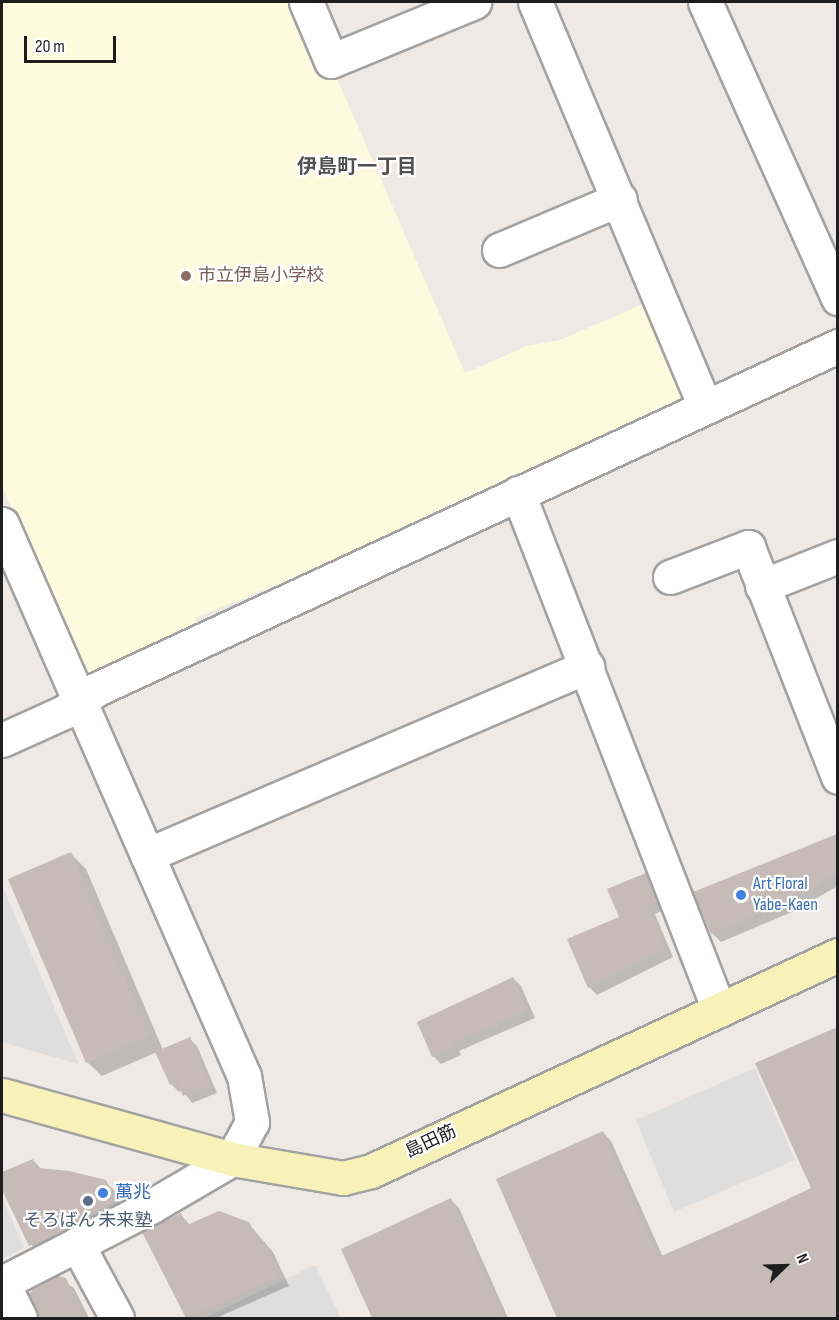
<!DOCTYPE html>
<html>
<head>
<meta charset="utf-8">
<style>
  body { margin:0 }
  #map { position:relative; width:839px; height:1320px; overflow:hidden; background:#eee9e4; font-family:"Sofia Sans Condensed","Noto Sans JP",sans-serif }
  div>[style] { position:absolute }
  .education>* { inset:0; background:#fefadd }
  .parking>* { inset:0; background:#dedede }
  .shadow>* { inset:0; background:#0003 }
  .building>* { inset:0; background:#c6bbb7 }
  .roads { filter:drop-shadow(2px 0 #a2a2a2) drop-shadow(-2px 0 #a2a2a2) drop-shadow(0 2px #a2a2a2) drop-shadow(0 -2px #a2a2a2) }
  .street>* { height:33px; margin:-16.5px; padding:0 16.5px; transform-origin:16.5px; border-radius:16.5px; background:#fff }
  .secondary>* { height:33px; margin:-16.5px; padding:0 16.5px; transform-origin:16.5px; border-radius:16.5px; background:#f8f2b8 }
  .dots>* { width:16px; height:16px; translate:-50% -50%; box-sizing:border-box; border:3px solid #fff; border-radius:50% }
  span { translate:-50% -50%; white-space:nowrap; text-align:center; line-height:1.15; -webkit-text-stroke:4.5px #fff; paint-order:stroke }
  .education-label { font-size:18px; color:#785e54 }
  .left { translate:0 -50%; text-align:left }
  .shop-label { font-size:18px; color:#366cbe }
  .street-label { font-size:18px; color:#1e1e1e }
  .service-label { font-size:18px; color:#4e5e75 }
  .neighbourhood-label { font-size:20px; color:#515151; font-weight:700 }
  .frame { position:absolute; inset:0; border:3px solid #1e1e1e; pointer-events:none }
  .north { position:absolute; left:755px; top:1236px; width:60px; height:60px; -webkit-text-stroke:4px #fff; paint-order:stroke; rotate:67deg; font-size:16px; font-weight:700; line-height:24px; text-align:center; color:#1e1e1e }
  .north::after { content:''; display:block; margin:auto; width:21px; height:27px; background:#1e1e1e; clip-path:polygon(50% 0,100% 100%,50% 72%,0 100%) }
  .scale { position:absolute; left:24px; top:36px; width:92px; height:27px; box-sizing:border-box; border:3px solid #1e1e1e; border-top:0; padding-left:8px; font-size:18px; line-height:21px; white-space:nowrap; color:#1e1e1e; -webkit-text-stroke:4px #fff; paint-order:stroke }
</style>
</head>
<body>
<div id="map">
  <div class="education">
    <i style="clip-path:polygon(2px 2px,296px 2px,336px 76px,465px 373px,527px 346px,560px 340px,648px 302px,688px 401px,402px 535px,195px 618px,198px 628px,91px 677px,81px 672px,2px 486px)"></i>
  </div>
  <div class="parking">
    <i style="clip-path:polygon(2px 885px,78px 1063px,78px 1064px,2px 1042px)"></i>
    <i style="clip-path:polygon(755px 1068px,795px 1160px,674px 1212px,636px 1120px)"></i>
    <i style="clip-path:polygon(2px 1197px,24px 1248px,2px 1259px)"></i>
    <i style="clip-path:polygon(315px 1265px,341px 1318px,204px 1318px)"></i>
  </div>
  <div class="shadow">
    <i style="clip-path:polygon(838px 835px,838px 886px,792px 912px,721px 942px,712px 933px,695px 892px)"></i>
    <i style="clip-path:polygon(71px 854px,86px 869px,163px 1050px,190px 1039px,197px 1046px,217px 1093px,192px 1103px,182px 1090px,179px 1092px,171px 1084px,157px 1052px,102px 1076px,87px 1062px)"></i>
    <i style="clip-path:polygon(645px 875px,653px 882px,664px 910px,655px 914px,673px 957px,597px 995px,589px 987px)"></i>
    <i style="clip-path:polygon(513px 978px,521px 986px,535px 1018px,459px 1051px,461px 1055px,441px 1064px,433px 1056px)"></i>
    <i style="clip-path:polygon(838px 1029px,838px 1318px,559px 1318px,498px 1179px,603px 1132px,611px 1141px,663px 1257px,813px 1189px,757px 1064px)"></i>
    <i style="clip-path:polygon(33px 1160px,42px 1170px,105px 1182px,116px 1192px,124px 1211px,39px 1252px,29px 1242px,2px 1187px,2px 1174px)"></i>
    <i style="clip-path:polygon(451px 1200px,459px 1208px,508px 1318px,374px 1318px,343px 1250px)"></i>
    <i style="clip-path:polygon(181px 1215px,190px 1225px,248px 1223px,273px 1252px,289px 1286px,216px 1318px,188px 1318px,144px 1233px)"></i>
    <i style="clip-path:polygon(57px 1277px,74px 1288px,89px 1318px,40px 1318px,32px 1290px)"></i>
  </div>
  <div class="building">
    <i style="clip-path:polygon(837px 834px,837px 874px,783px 904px,711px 934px,693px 892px)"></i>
    <i style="clip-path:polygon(71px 852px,150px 1035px,86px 1063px,8px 879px)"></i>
    <i style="clip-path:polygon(646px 873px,657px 902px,648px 906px,666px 949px,588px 988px,567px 939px,619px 917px,607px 889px)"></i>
    <i style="clip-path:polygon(513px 977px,528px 1010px,452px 1043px,454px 1048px,432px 1057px,417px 1022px)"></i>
    <i style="clip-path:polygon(837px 1027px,837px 1318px,557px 1318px,496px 1179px,603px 1131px,659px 1257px,752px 1216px,811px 1188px,755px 1063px)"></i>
    <i style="clip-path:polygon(190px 1037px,210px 1085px,183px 1096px,177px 1082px,170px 1085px,155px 1052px)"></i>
    <i style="clip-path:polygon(33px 1159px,37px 1168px,69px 1171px,106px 1180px,115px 1201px,66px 1222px,67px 1229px,29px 1246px,2px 1190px,2px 1172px)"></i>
    <i style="clip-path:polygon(451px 1198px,505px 1318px,372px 1318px,341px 1249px)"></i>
    <i style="clip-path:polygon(219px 1211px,249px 1222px,259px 1244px,265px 1242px,281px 1277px,186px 1318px,142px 1232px,181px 1213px,187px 1225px)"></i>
    <i style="clip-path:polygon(57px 1276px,66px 1278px,84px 1318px,39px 1318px,29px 1293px)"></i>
  </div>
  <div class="roads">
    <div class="street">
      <i style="left:306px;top:2px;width:64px;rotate:67deg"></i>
      <i style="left:331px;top:61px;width:155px;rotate:-22.4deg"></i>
      <i style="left:535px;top:2px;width:438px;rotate:67.2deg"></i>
      <i style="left:705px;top:2px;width:325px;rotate:65.8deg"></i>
      <i style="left:499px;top:250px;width:131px;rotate:-22.9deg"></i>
      <i style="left:518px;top:493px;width:555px;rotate:68.75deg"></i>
      <i style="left:2px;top:524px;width:603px;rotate:66.33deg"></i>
      <i style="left:244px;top:1076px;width:47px;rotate:80.1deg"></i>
      <i style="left:252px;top:1122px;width:42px;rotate:118.4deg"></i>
      <i style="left:232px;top:1159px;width:93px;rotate:149.6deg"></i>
      <i style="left:152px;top:1206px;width:169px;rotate:152.8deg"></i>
      <i style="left:670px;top:577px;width:84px;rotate:-21deg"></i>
      <i style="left:748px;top:547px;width:247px;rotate:68.6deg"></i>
      <i style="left:762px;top:586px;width:82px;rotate:-21.5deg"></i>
      <i style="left:2px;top:740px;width:68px;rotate:-24.3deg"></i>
      <i style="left:64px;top:712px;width:40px;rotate:-34.9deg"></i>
      <i style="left:97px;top:689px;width:817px;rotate:-24.84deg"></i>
      <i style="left:147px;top:855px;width:479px;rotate:-23.2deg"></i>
      <i style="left:77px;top:1244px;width:84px;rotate:61.6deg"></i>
      <i style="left:2px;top:1282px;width:40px;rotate:63.4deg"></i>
    </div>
    <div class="secondary">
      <i style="left:2px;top:1095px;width:239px;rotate:15.5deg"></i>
      <i style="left:232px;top:1159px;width:113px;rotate:9.7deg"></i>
      <i style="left:343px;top:1178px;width:29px;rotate:-14deg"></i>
      <i style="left:371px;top:1171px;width:515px;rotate:-24.82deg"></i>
    </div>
  </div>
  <div class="dots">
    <i style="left:186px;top:276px;background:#8d6e63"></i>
    <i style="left:741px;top:895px;background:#3f7fe0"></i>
    <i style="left:103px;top:1193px;background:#3f7fe0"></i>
    <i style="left:88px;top:1201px;background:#5c6f8a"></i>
  </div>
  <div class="education-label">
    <span class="left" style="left:198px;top:276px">市立伊島小学校</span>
  </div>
  <div class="shop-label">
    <span class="left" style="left:753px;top:895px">Art Floral<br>Yabe-Kaen</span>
    <span class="left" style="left:115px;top:1193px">萬兆</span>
  </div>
  <div class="street-label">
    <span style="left:431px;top:1142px;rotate:-25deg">島田筋</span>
  </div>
  <div class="service-label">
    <span style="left:88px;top:1221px">そろばん 未来塾</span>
  </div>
  <div class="neighbourhood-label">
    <span style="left:357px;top:167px">伊島町一丁目</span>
  </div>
  <div class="frame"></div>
  <div class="north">N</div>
  <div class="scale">20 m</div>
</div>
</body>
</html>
